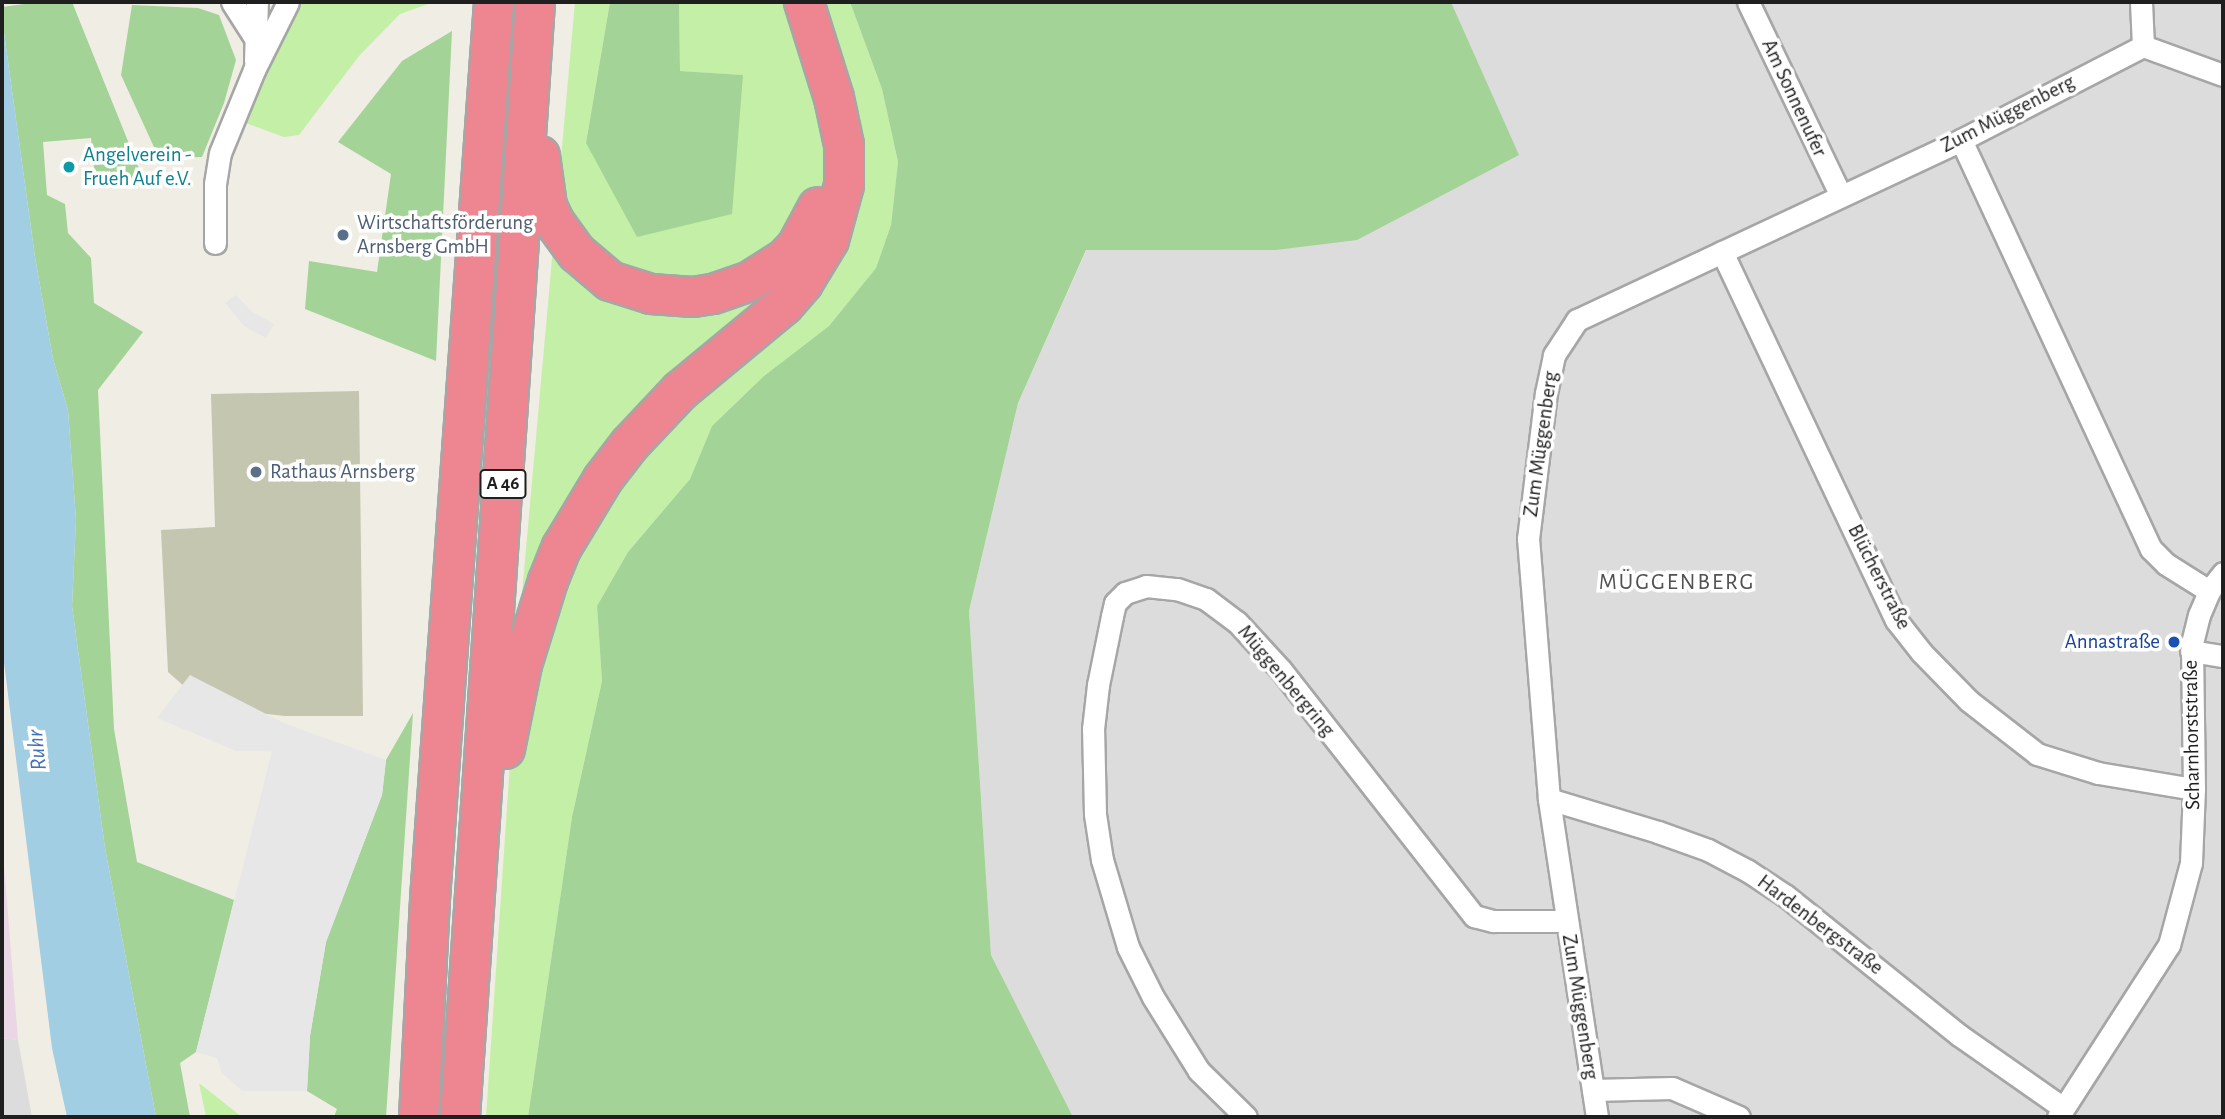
<!DOCTYPE html>
<html>
<head>
<meta charset="utf-8">
<style>
  body { margin:0 }
  #map { position:relative; width:2225px; height:1119px; overflow:hidden; background:#f0ede4; font-family:"Alegreya Sans",sans-serif }
  div>[style] { position:absolute }
  .residential>* { inset:0; background:#dddcdc }
  .industrial>* { inset:0; background:#ead6e5 }
  .construction>* { inset:0; background:#c4c6af }
  .grass>* { inset:0; background:#c4efa6 }
  .forest>* { inset:0; background:#a3d396 }
  .parking>* { inset:0; background:#e7e7e7 }
  .water>* { inset:0; background:#a1cee2 }
  .roads { filter:drop-shadow(2px 0 #a6a6a6) drop-shadow(-2px 0 #a6a6a6) drop-shadow(0 2px #a6a6a6) drop-shadow(0 -2px #a6a6a6) }
  .minor>* { height:21px; margin:-10.5px; padding:0 10.5px; transform-origin:10.5px; border-radius:10.5px; background:#fff }
  .motorway>* { height:38px; margin:-19px; padding:0 19px; transform-origin:19px; border-radius:19px; background:#ee8691 }
  .dots>* { width:19px; height:19px; translate:-50% -50%; box-sizing:border-box; border:4px solid #fff; border-radius:50% }
  span { translate:-50% -50%; white-space:nowrap; text-align:center; line-height:1.15; -webkit-text-stroke:7px #fff; paint-order:stroke }
  .shield-label span { padding:2px 5px; background:#fff; border:2px solid; border-radius:5px; -webkit-text-stroke-width:0 }
  .shield-label { font-size:19px; color:#1f1f1f; font-weight:700 }
  .street-label { font-size:21px; color:#1f1f1f }
  .culture-label { font-size:21px; color:#0d838f }
  .left { translate:0 -50%; text-align:left }
  .service-label { font-size:21px; color:#4e5e75 }
  .transit-label { font-size:21px; color:#164399 }
  .right { translate:-100% -50%; text-align:right }
  .neighbourhood-label { font-size:23px; color:#525252; letter-spacing:2px }
  .water-label { font-size:23px; color:#4373b7; font-style:italic }
  .frame { position:absolute; inset:0; border:4px solid #1f1f1f; pointer-events:none }
</style>
</head>
<body>
<div id="map">
  <div class="residential">
    <i style="clip-path:polygon(1451px 2px,2223px 2px,2223px 1117px,1073px 1117px,991px 955px,969px 611px,1018px 403px,1087px 249px,1276px 250px,1518px 155px)"></i>
    <i style="clip-path:polygon(2px 1038px,18px 1040px,32px 1117px,2px 1117px)"></i>
  </div>
  <div class="industrial">
    <i style="clip-path:polygon(2px 840px,18px 1040px,2px 1038px)"></i>
  </div>
  <div class="construction">
    <i style="clip-path:polygon(359px 391px,363px 716px,285px 716px,233px 710px,194px 695px,168px 672px,161px 530px,215px 527px,211px 394px)"></i>
  </div>
  <div class="grass">
    <i style="clip-path:polygon(298px 2px,434px 2px,400px 14px,359px 56px,299px 135px,284px 137px,246px 123px)"></i>
    <i style="clip-path:polygon(575px 2px,610px 2px,586px 143px,742px 75px,680px 71px,679px 2px,850px 2px,882px 89px,898px 162px,891px 225px,876px 268px,829px 326px,764px 376px,712px 426px,690px 479px,628px 552px,597px 606px,602px 681px,572px 817px,528px 1117px,486px 1117px,520px 616px)"></i>
    <i style="clip-path:polygon(199px 1083px,242px 1117px,206px 1117px)"></i>
  </div>
  <div class="forest">
    <i style="clip-path:polygon(38px 2px,72px 2px,144px 181px,96px 187px,91px 138px,43px 142px,47px 195px,65px 204px,68px 233px,91px 258px,94px 303px,143px 332px,98px 390px,114px 729px,137px 862px,234px 900px,196px 1052px,180px 1063px,190px 1117px,156px 1117px,105px 848px,72px 606px,76px 520px,68px 410px,53px 359px,35px 257px,2px 18px,2px 7px)"></i>
    <i style="clip-path:polygon(610px 2px,679px 2px,680px 71px,743px 75px,732px 214px,637px 237px,586px 143px)"></i>
    <i style="clip-path:polygon(850px 2px,1451px 2px,1519px 155px,1357px 240px,1276px 250px,1086px 250px,1018px 403px,969px 611px,991px 955px,1073px 1117px,528px 1117px,572px 817px,602px 681px,597px 606px,628px 552px,690px 479px,712px 426px,764px 376px,829px 326px,876px 268px,891px 225px,898px 162px,882px 89px)"></i>
    <i style="clip-path:polygon(132px 5px,198px 8px,219px 15px,236px 60px,224px 103px,202px 157px,159px 158px,121px 75px)"></i>
    <i style="clip-path:polygon(452px 31px,436px 361px,305px 309px,309px 261px,377px 272px,391px 174px,338px 142px,402px 61px)"></i>
    <i style="clip-path:polygon(413px 713px,386px 1117px,334px 1117px,337px 1109px,307px 1091px,310px 1036px,326px 942px,382px 795px,386px 760px)"></i>
  </div>
  <div class="parking">
    <i style="clip-path:polygon(236px 295px,252px 312px,274px 324px,266px 338px,244px 326px,225px 303px)"></i>
    <i style="clip-path:polygon(190px 675px,286px 724px,386px 760px,382px 795px,326px 942px,310px 1036px,307px 1091px,242px 1091px,222px 1073px,217px 1058px,196px 1052px,272px 751px,236px 751px,157px 718px)"></i>
  </div>
  <div class="water">
    <i style="clip-path:polygon(2px 18px,35px 257px,53px 359px,68px 410px,76px 520px,72px 606px,105px 848px,156px 1117px,67px 1117px,52px 1048px,2px 646px)"></i>
  </div>
  <div class="roads">
    <div class="minor">
      <i style="left:232px;top:2px;width:43px;rotate:57.4deg"></i>
      <i style="left:1748px;top:2px;width:213px;rotate:64.4deg"></i>
      <i style="left:2143px;top:46px;width:85px;rotate:19.9deg"></i>
      <i style="left:255px;top:61px;width:59px;rotate:-88.1deg"></i>
      <i style="left:1961px;top:140px;width:451px;rotate:65.1deg"></i>
      <i style="left:2151px;top:549px;width:21px;rotate:45deg"></i>
      <i style="left:2166px;top:564px;width:51px;rotate:32.1deg"></i>
      <i style="left:215px;top:243px;width:59px;rotate:-90deg"></i>
      <i style="left:215px;top:184px;width:31px;rotate:-81deg"></i>
      <i style="left:220px;top:153px;width:90px;rotate:-67.7deg"></i>
      <i style="left:254px;top:70px;width:76px;rotate:-63.4deg"></i>
      <i style="left:1722px;top:252px;width:407px;rotate:64.7deg"></i>
      <i style="left:1896px;top:620px;width:42px;rotate:51.8deg"></i>
      <i style="left:1922px;top:653px;width:67px;rotate:45.6deg"></i>
      <i style="left:1969px;top:701px;width:86px;rotate:37.9deg"></i>
      <i style="left:2037px;top:754px;width:64px;rotate:17.3deg"></i>
      <i style="left:2098px;top:773px;width:97px;rotate:9.5deg"></i>
      <i style="left:2191px;top:651px;width:32px;rotate:9deg"></i>
      <i style="left:1549px;top:799px;width:114px;rotate:16.8deg"></i>
      <i style="left:1658px;top:832px;width:53px;rotate:19.8deg"></i>
      <i style="left:1708px;top:850px;width:45px;rotate:27.7deg"></i>
      <i style="left:1748px;top:871px;width:45px;rotate:33.3deg"></i>
      <i style="left:1786px;top:896px;width:222px;rotate:38.8deg"></i>
      <i style="left:1959px;top:1035px;width:126px;rotate:35deg"></i>
      <i style="left:1593px;top:1090px;width:79px;rotate:-1.5deg"></i>
      <i style="left:1672px;top:1088px;width:73px;rotate:23.4deg"></i>
      <i style="left:1246px;top:1117px;width:66px;rotate:-135.6deg"></i>
      <i style="left:1199px;top:1071px;width:87px;rotate:-121.9deg"></i>
      <i style="left:1153px;top:997px;width:56px;rotate:-116.6deg"></i>
      <i style="left:1128px;top:947px;width:91px;rotate:-106.6deg"></i>
      <i style="left:1102px;top:860px;width:47px;rotate:-98.7deg"></i>
      <i style="left:1095px;top:814px;width:85px;rotate:-91.3deg"></i>
      <i style="left:1093px;top:729px;width:44px;rotate:-83.5deg"></i>
      <i style="left:1098px;top:685px;width:70px;rotate:-78.5deg"></i>
      <i style="left:1112px;top:616px;width:13px;rotate:-77deg"></i>
      <i style="left:1115px;top:603px;width:14px;rotate:-45deg"></i>
      <i style="left:1125px;top:593px;width:22px;rotate:-18deg"></i>
      <i style="left:1146px;top:586px;width:31px;rotate:6deg"></i>
      <i style="left:1177px;top:589px;width:31px;rotate:19deg"></i>
      <i style="left:1206px;top:599px;width:39px;rotate:37deg"></i>
      <i style="left:1237px;top:622px;width:65px;rotate:47.5deg"></i>
      <i style="left:1281px;top:670px;width:313px;rotate:51.9deg"></i>
      <i style="left:1474px;top:916px;width:20px;rotate:15deg"></i>
      <i style="left:1493px;top:921px;width:73px"></i>
      <i style="left:1597px;top:1117px;width:322px;rotate:-98.6deg"></i>
      <i style="left:1549px;top:799px;width:261px;rotate:-94.6deg"></i>
      <i style="left:1528px;top:539px;width:147px;rotate:-83deg"></i>
      <i style="left:1546px;top:393px;width:39px;rotate:-78deg"></i>
      <i style="left:1554px;top:355px;width:42px;rotate:-56.7deg"></i>
      <i style="left:1577px;top:320px;width:424px;rotate:-25.1deg"></i>
      <i style="left:1961px;top:140px;width:205px;rotate:-27.3deg"></i>
      <i style="left:2143px;top:46px;width:44px;rotate:-92.6deg"></i>
      <i style="left:2058px;top:1117px;width:205px;rotate:-57.2deg"></i>
      <i style="left:2169px;top:945px;width:85px;rotate:-75deg"></i>
      <i style="left:2191px;top:863px;width:74px;rotate:-87.7deg"></i>
      <i style="left:2194px;top:789px;width:146px;rotate:-90.8deg"></i>
      <i style="left:2192px;top:643px;width:29px;rotate:-76deg"></i>
      <i style="left:2199px;top:615px;width:26px;rotate:-67deg"></i>
      <i style="left:2209px;top:591px;width:23px;rotate:-52deg"></i>
    </div>
    <div class="motorway">
      <i style="left:540px;top:156px;width:50px;rotate:82deg"></i>
      <i style="left:547px;top:206px;width:19px;rotate:65deg"></i>
      <i style="left:555px;top:223px;width:37px;rotate:54deg"></i>
      <i style="left:577px;top:253px;width:43px;rotate:40.3deg"></i>
      <i style="left:610px;top:281px;width:43px;rotate:17.6deg"></i>
      <i style="left:651px;top:294px;width:42px;rotate:4.1deg"></i>
      <i style="left:693px;top:297px;width:20px;rotate:-9deg"></i>
      <i style="left:713px;top:294px;width:39px;rotate:-19deg"></i>
      <i style="left:750px;top:281px;width:41px;rotate:-32.2deg"></i>
      <i style="left:785px;top:259px;width:18px;rotate:-47deg"></i>
      <i style="left:797px;top:246px;width:44px;rotate:-61.7deg"></i>
      <i style="left:505px;top:749px;width:86px;rotate:-78.6deg"></i>
      <i style="left:522px;top:665px;width:88px;rotate:-72.8deg"></i>
      <i style="left:548px;top:581px;width:37px;rotate:-68deg"></i>
      <i style="left:562px;top:547px;width:79px;rotate:-58.9deg"></i>
      <i style="left:603px;top:479px;width:44px;rotate:-52.4deg"></i>
      <i style="left:630px;top:444px;width:73px;rotate:-46.7deg"></i>
      <i style="left:680px;top:391px;width:135px;rotate:-39.6deg"></i>
      <i style="left:784px;top:305px;width:29px;rotate:-49deg"></i>
      <i style="left:803px;top:283px;width:50px;rotate:-58.8deg"></i>
      <i style="left:829px;top:240px;width:57px;rotate:-74.7deg"></i>
      <i style="left:844px;top:185px;width:40px;rotate:-90deg"></i>
      <i style="left:844px;top:145px;width:48px;rotate:-102deg"></i>
      <i style="left:834px;top:98px;width:101px;rotate:-107.4deg"></i>
      <i style="left:419px;top:1117px;width:218px;rotate:-87.1deg"></i>
      <i style="left:430px;top:899px;width:899px;rotate:-85.92deg"></i>
      <i style="left:460px;top:1117px;width:1118px;rotate:-86.15deg"></i>
    </div>
  </div>
  <div class="dots">
    <i style="left:69px;top:167px;background:#0f9aa8"></i>
    <i style="left:343px;top:235px;background:#5c6f8a"></i>
    <i style="left:256px;top:472px;background:#5c6f8a"></i>
    <i style="left:2174px;top:642px;background:#1a4fb4"></i>
  </div>
  <div class="shield-label">
    <span style="left:503px;top:484px">A 46</span>
  </div>
  <div class="street-label">
    <span style="left:1794px;top:98px;rotate:65deg">Am Sonnenufer</span>
    <span style="left:2008px;top:114px;rotate:-27deg">Zum Müggenberg</span>
    <span style="left:1541px;top:444px;rotate:-82deg">Zum Müggenberg</span>
    <span style="left:1879px;top:577px;rotate:63deg">Blücherstraße</span>
    <span style="left:1286px;top:681px;rotate:50deg">Müggenbergring</span>
    <span style="left:2192px;top:735px;rotate:-91deg">Scharnhorststraße</span>
    <span style="left:1820px;top:925px;rotate:37deg">Hardenbergstraße</span>
    <span style="left:1580px;top:1007px;rotate:81deg">Zum Müggenberg</span>
  </div>
  <div class="culture-label">
    <span class="left" style="left:83px;top:167px">Angelverein -<br>Frueh Auf e.V.</span>
  </div>
  <div class="service-label">
    <span class="left" style="left:357px;top:235px">Wirtschaftsförderung<br>Arnsberg GmbH</span>
    <span class="left" style="left:270px;top:472px">Rathaus Arnsberg</span>
  </div>
  <div class="transit-label">
    <span class="right" style="left:2160px;top:642px">Annastraße</span>
  </div>
  <div class="neighbourhood-label">
    <span style="left:1677px;top:583px">MÜGGENBERG</span>
  </div>
  <div class="water-label">
    <span style="left:38px;top:750px;rotate:-96deg">Ruhr</span>
  </div>
  <div class="frame"></div>
</div>
</body>
</html>
